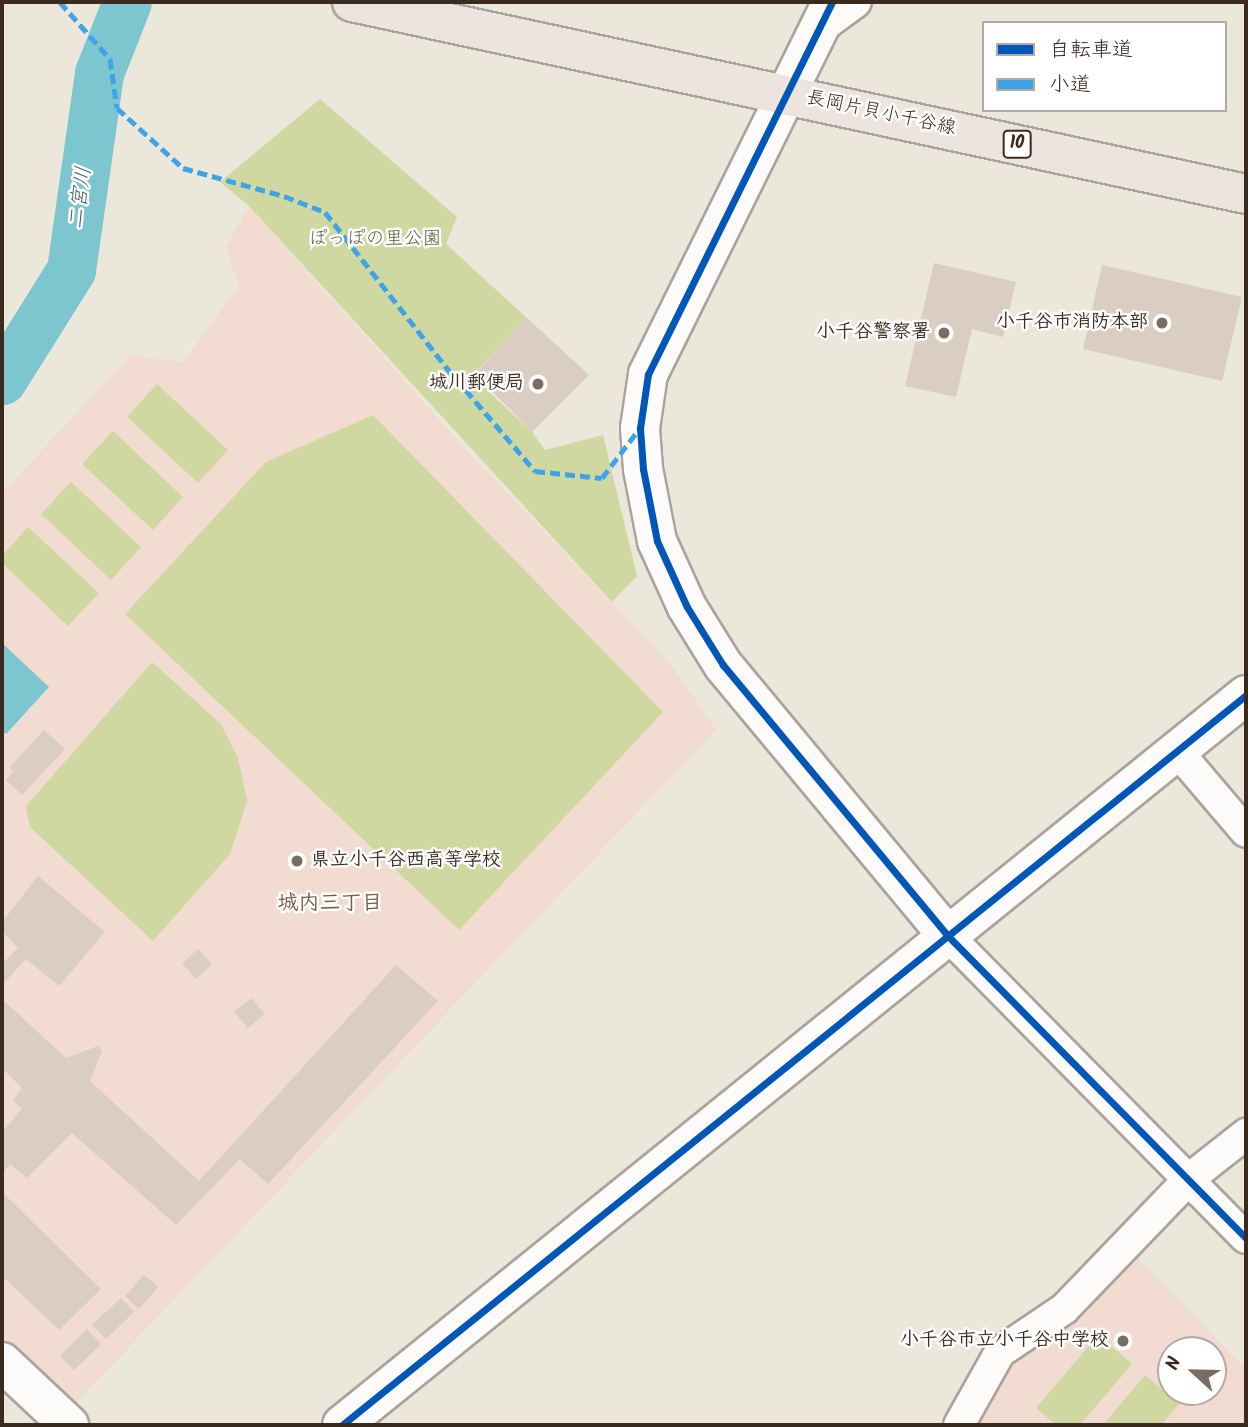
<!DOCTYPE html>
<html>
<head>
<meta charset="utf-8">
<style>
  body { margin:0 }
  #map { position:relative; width:1248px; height:1427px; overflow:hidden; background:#ece7db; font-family:Kalam,"Klee One",sans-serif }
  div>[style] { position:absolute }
  .built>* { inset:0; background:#f2dbd1 }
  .green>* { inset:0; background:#cfd8a0 }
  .water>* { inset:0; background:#7dc5cf }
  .river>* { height:49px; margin:-24.5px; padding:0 24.5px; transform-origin:24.5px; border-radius:24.5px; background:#7dc5cf }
  .building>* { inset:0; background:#dacdc1 }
  .roads { filter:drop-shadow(2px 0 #a9a49b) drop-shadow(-2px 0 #a9a49b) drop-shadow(0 2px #a9a49b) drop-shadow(0 -2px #a9a49b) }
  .minor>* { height:30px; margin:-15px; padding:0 15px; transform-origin:15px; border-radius:15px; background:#fcfbfa }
  .tertiary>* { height:38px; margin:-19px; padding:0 19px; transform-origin:19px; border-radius:19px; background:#fcfbfa }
  .primary>* { height:38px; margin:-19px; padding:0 19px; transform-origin:19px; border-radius:19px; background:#ede5dd }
  .quiet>* { height:5px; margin-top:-2.5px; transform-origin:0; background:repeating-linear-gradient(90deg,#3fa3ea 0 10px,transparent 0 15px) }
  .cycleway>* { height:7px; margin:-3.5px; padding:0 3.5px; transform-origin:3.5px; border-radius:3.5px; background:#0057b8 }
  .dots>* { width:19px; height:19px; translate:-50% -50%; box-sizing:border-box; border:4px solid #fff; border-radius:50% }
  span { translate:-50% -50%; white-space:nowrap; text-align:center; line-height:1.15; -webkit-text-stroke:5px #fff; paint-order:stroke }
  .shield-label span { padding:2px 5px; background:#fff; border:2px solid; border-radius:5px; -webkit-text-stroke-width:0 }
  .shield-label { font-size:18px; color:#3b2a1e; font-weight:700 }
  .street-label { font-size:19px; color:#3b2a1e }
  .park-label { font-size:19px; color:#605b37 }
  .poi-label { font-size:19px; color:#3b2a1e; font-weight:700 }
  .right { translate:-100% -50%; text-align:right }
  .left { translate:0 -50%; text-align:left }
  .water-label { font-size:21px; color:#426263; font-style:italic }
  .neighbourhood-label { font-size:21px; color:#795944; font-weight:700 }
  .frame { position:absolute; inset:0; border:4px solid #3b2a1e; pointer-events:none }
  .legend { position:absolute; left:982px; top:21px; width:245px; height:91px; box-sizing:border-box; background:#fff; border:2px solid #b1aaa5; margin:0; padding:9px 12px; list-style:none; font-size:21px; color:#3b2a1e }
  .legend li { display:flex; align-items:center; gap:14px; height:35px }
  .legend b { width:35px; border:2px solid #b1aaa5 }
  .north { position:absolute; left:1157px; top:1336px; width:70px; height:70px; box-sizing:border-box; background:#fff; border:2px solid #b1aaa5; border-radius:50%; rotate:292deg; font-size:19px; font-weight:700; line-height:28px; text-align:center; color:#3b2a1e }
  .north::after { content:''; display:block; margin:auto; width:24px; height:32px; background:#796c60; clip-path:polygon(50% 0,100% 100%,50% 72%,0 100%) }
</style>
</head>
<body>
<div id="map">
  <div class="built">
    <i style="clip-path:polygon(249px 206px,460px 443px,672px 666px,716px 730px,74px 1405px,2px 1336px,2px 493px,130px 356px,183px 362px,239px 286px,226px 248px)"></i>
    <i style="clip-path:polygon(evenodd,1134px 1255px,1246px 1368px,1246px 1425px,969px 1425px,1003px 1364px,1092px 1303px,1134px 1255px,1171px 1350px,1213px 1350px,1213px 1392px,1171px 1392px,1171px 1350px)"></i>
  </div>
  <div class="green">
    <i style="clip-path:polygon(320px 99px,457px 217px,446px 244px,526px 317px,475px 373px,488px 391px,532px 432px,545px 450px,603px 435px,637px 576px,612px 602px,249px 206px,220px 182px)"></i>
    <i style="clip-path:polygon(157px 384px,228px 450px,198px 483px,127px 417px)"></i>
    <i style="clip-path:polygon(373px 415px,663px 712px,459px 930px,125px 614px,266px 462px)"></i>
    <i style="clip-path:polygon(113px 431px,183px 497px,153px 530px,82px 464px)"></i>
    <i style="clip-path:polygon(71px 482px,141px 547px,111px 580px,41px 514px)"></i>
    <i style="clip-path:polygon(28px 527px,99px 593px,68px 626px,2px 563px,2px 556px)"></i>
    <i style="clip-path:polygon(152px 662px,221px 724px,238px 758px,247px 801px,230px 854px,153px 941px,30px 827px,26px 806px)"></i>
    <i style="clip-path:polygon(1098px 1335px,1132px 1364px,1080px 1425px,1056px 1425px,1036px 1408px)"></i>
    <i style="clip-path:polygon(1145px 1375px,1179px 1404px,1161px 1425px,1103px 1425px)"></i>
  </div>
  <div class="water">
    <i style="clip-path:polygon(2px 643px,49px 687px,6px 734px,2px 731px)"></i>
  </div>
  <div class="river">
    <i style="left:2px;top:380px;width:130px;rotate:-57.9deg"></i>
    <i style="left:71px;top:270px;width:199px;rotate:-81.9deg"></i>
    <i style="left:99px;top:73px;width:76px;rotate:-68.5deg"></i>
  </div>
  <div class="building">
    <i style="clip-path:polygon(934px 263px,1016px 282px,1003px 337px,972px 329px,956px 397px,905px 386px)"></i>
    <i style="clip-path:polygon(1102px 265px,1242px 297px,1222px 381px,1083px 349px)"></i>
    <i style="clip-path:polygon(526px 317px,589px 375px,532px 432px,475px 374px)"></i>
    <i style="clip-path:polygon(44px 730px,65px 749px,22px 795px,6px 780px,13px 771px,10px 767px)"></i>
    <i style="clip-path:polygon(38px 876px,105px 932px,59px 986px,26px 959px,2px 985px,2px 964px,18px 948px,2px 931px,2px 922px)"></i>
    <i style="clip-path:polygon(198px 949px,212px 964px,196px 979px,182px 963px)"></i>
    <i style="clip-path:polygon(396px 965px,438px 1001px,268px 1184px,240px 1159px,176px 1225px,72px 1133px,27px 1178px,10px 1164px,2px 1173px,2px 1132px,22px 1109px,13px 1101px,22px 1088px,2px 1068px,2px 999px,66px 1058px,98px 1046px,102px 1051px,90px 1081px,199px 1181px)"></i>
    <i style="clip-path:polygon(251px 998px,265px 1014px,248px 1028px,234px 1012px)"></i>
    <i style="clip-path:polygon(2px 1192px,101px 1289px,59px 1330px,2px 1276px)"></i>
    <i style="clip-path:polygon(144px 1275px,158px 1287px,139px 1309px,125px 1296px)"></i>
    <i style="clip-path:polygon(121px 1298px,134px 1312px,106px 1339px,92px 1325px)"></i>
    <i style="clip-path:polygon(87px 1329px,101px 1344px,74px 1370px,60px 1356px)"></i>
  </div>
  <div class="roads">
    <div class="minor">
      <i style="left:818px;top:30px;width:47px;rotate:-36.4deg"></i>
      <i style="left:1177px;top:751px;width:106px;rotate:49.6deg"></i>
      <i style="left:948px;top:936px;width:424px;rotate:45.4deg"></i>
      <i style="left:959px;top:1425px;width:84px;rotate:-60.7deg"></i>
      <i style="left:1000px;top:1352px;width:77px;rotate:-33.9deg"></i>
      <i style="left:1064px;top:1309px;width:180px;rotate:-46.1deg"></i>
      <i style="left:1189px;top:1179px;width:73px;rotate:-38.3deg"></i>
    </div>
    <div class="tertiary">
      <i style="left:832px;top:2px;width:415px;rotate:116.3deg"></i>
      <i style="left:648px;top:374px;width:55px;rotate:98.4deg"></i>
      <i style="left:640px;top:428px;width:41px;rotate:85.8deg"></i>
      <i style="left:643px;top:469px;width:73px;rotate:79deg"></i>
      <i style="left:657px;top:541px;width:72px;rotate:65.6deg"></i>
      <i style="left:687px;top:607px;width:68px;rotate:58.2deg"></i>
      <i style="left:723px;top:665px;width:352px;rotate:50.3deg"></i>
      <i style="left:2px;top:1362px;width:92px;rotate:43.2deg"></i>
      <i style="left:342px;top:1425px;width:1162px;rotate:-38.92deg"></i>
    </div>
    <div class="primary">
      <i style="left:352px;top:2px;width:914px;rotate:12.12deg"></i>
    </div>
  </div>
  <div class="quiet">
    <i style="left:60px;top:2px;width:76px;rotate:48.7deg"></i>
    <i style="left:110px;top:59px;width:49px;rotate:81.9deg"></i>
    <i style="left:117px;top:108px;width:89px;rotate:42.3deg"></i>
    <i style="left:183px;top:168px;width:105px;rotate:15.5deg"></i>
    <i style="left:284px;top:196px;width:44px;rotate:21.3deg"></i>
    <i style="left:325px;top:212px;width:197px;rotate:52deg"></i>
    <i style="left:446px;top:367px;width:137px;rotate:49.4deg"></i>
    <i style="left:535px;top:471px;width:67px;rotate:6deg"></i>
    <i style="left:602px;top:478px;width:63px;rotate:-52.8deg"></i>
  </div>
  <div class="cycleway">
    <i style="left:832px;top:2px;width:415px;rotate:116.3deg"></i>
    <i style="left:648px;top:374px;width:55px;rotate:98.4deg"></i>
    <i style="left:640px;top:428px;width:41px;rotate:85.8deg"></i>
    <i style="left:643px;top:469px;width:73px;rotate:79deg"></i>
    <i style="left:657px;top:541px;width:72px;rotate:65.6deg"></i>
    <i style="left:687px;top:607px;width:68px;rotate:58.2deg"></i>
    <i style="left:723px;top:665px;width:352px;rotate:50.3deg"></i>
    <i style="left:948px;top:936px;width:424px;rotate:45.4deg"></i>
    <i style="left:342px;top:1425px;width:1162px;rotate:-38.92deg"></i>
  </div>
  <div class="dots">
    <i style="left:1162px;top:323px;background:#796c60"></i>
    <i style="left:944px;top:333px;background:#796c60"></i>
    <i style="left:538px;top:384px;background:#796c60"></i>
    <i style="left:297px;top:861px;background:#796c60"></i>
    <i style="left:1123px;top:1341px;background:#796c60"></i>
  </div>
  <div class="shield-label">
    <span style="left:1017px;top:144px">10</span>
  </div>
  <div class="street-label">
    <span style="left:881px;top:114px;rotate:12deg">長岡片貝小千谷線</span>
  </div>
  <div class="park-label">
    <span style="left:375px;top:240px">ぽっぽの里公園</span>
  </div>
  <div class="poi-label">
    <span class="right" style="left:1148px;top:323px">小千谷市消防本部</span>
    <span class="right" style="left:930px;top:333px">小千谷警察署</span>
    <span class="right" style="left:524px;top:384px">城川郵便局</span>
    <span class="left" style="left:311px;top:861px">県立小千谷西高等学校</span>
    <span class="right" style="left:1109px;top:1341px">小千谷市立小千谷中学校</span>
  </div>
  <div class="water-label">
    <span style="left:81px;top:198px;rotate:-82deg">二宮川</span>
  </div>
  <div class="neighbourhood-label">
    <span style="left:330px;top:904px">城内三丁目</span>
  </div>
  <div class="frame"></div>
  <ul class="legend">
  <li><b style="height:9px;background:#0057b8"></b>自転車道</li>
  <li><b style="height:9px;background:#3fa3ea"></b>小道</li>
  </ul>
  <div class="north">N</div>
</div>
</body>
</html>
